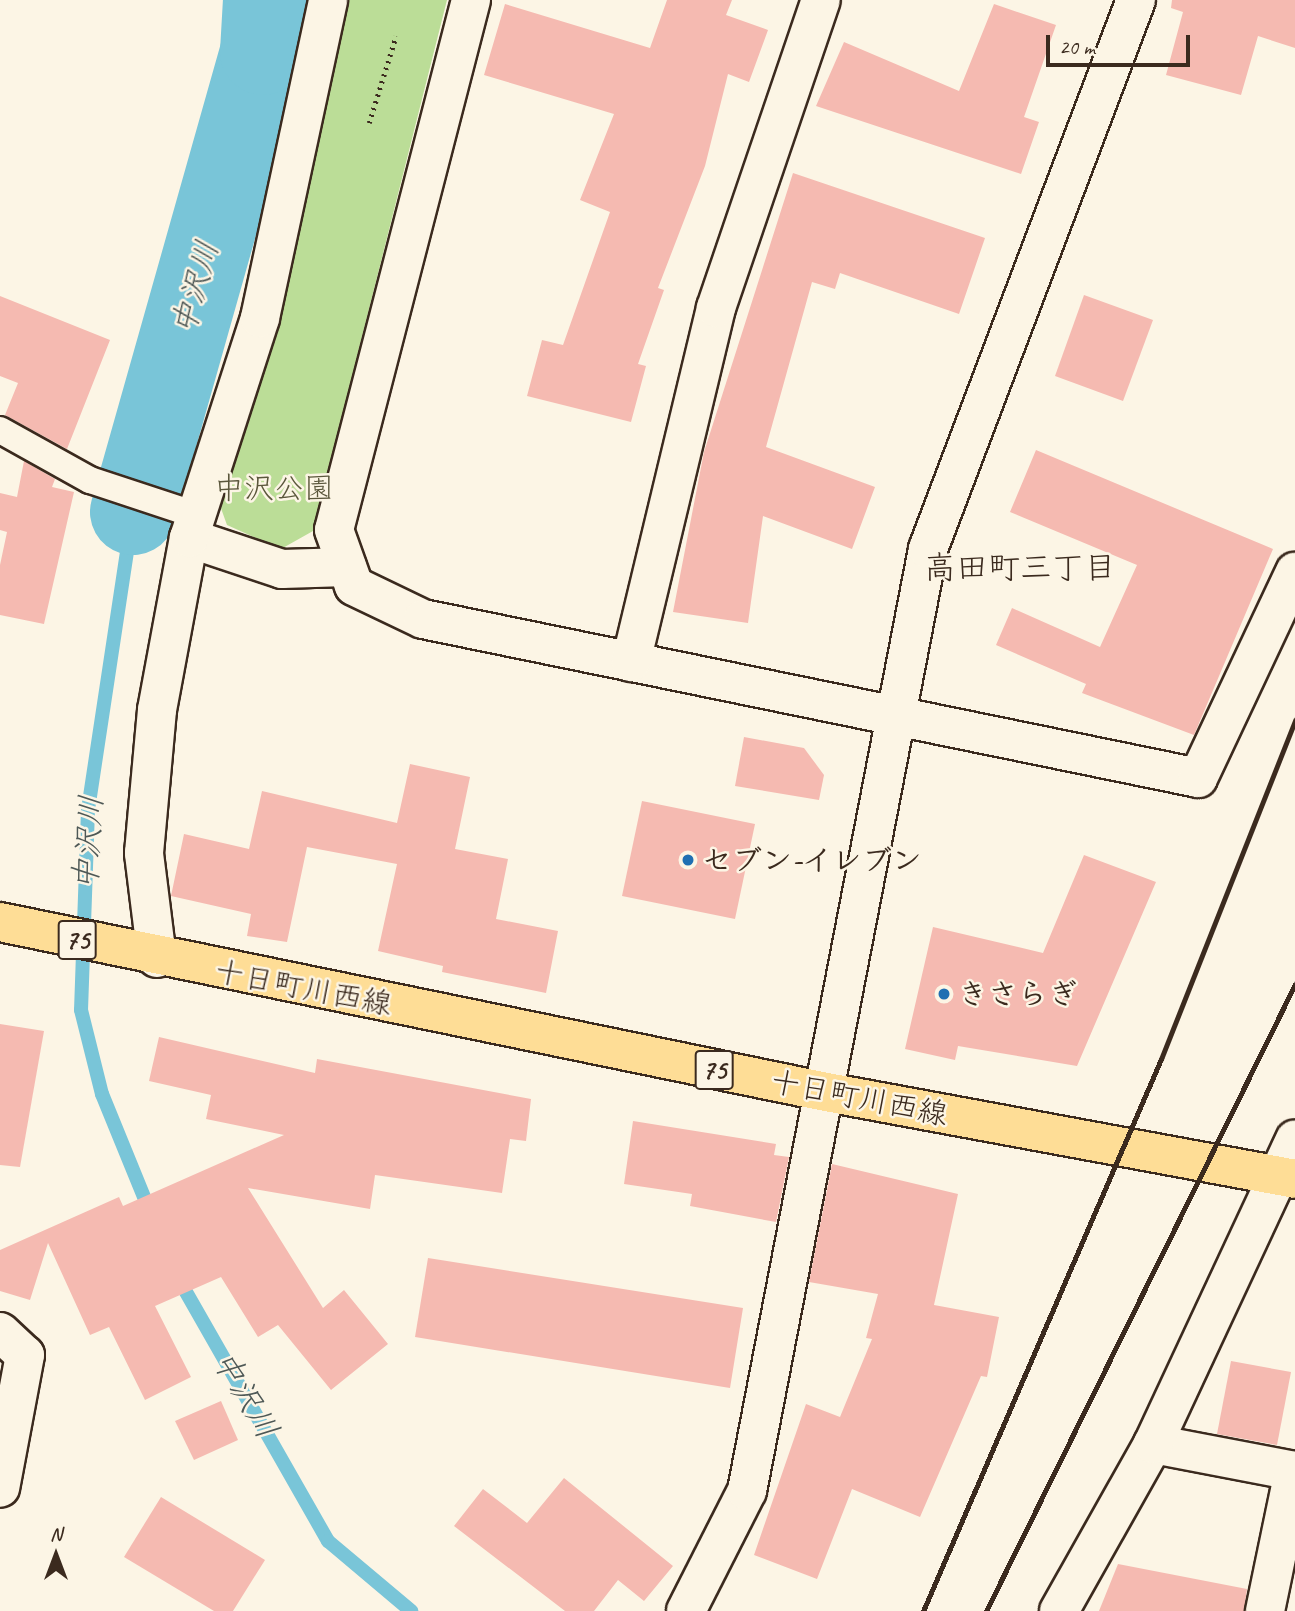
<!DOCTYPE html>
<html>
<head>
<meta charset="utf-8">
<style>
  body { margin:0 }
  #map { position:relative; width:1295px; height:1611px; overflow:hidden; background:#fcf5e5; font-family:Caveat,"Klee One",sans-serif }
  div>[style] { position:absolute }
  .green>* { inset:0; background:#bbdd97 }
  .stream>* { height:14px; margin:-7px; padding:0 7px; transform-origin:7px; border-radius:7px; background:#79c5d8 }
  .river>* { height:86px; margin:-43px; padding:0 43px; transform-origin:43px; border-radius:43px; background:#79c5d8 }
  .building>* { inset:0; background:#f5bab1 }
  .path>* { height:4.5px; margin-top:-2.25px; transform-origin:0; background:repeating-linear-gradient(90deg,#3b2a1e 0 2px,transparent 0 7px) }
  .roads { filter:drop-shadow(2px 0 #3b2a1e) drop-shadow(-2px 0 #3b2a1e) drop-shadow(0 2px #3b2a1e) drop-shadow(0 -2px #3b2a1e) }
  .lane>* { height:26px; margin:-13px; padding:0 13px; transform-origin:13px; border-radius:13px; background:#fcf5e5 }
  .street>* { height:38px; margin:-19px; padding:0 19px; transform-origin:19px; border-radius:19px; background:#fcf5e5 }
  .primary>* { height:38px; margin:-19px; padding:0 19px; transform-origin:19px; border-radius:19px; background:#fedd96 }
  .rail>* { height:5px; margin:-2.5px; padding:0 2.5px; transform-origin:2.5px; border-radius:2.5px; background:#3b2a1e }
  .dots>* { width:19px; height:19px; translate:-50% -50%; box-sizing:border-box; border:4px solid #fcf5e5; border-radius:50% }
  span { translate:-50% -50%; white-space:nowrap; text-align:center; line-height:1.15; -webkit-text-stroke:5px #fcf5e5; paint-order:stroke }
  .shield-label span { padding:2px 5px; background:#fcf5e5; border:2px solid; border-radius:5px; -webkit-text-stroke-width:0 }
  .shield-label { font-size:28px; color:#3b2a1e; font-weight:700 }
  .park-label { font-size:30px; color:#5b573c }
  .poi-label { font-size:30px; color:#3b2a1e; font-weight:700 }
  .left { translate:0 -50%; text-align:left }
  .street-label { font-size:30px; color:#3b2a1e }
  .water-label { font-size:32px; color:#4e5856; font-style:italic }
  .neighbourhood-label { font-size:32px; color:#3b2a1e }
  .north { position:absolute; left:21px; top:1520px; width:70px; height:70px; -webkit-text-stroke:5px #fcf5e5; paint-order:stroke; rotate:0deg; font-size:19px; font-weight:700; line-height:28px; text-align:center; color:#3b2a1e }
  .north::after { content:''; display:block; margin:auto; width:24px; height:32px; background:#3b2a1e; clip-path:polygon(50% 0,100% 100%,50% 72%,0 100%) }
  .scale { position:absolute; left:1046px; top:35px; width:144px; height:32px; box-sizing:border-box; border:4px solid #3b2a1e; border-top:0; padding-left:9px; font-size:21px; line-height:24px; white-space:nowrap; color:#3b2a1e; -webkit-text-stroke:5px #fcf5e5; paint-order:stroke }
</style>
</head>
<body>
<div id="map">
  <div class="green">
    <i style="clip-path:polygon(347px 0,447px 0,313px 531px,281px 549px,227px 525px,218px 500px,280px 315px)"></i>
  </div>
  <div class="stream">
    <i style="left:133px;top:512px;width:301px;rotate:98.6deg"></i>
    <i style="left:88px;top:810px;width:200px;rotate:92deg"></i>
    <i style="left:81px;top:1010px;width:87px;rotate:76deg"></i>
    <i style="left:102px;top:1094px;width:130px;rotate:67.8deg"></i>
    <i style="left:178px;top:1278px;width:303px;rotate:60.3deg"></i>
    <i style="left:328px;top:1541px;width:109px;rotate:40.1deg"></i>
  </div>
  <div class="river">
    <i style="left:133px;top:512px;width:478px;rotate:-74.2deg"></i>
    <i style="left:263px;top:52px;width:52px;rotate:-86.7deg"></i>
  </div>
  <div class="building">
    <i style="clip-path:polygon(667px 0,732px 0,726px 15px,768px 30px,749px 82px,728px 74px,705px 166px,658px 288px,664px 290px,638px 364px,646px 366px,631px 422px,527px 396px,542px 340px,563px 345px,610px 212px,580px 200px,614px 114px,484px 75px,505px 4px,650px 48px)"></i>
    <i style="clip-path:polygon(1172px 0,1295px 0,1295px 48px,1258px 36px,1241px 95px,1166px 75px,1183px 12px,1171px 8px)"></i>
    <i style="clip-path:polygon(994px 4px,1056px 25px,1024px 117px,1039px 122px,1021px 174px,816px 106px,844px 42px,959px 91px)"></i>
    <i style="clip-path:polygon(793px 173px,985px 238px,959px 314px,840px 273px,835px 289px,812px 282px,766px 447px,875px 487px,852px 549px,763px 516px,748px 623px,673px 612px,704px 452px)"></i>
    <i style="clip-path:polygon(1084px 295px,1153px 320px,1123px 401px,1055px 376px)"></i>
    <i style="clip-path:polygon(0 296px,110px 340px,67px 449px,5px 415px,18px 383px,0 376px)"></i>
    <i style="clip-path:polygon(1036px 450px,1273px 549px,1194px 735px,1082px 693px,1086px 684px,996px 645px,1012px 608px,1100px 647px,1137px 565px,1010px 512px)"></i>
    <i style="clip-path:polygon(24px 461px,55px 479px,52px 487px,74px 492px,44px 624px,0 615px,0 565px,7px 532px,0 530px,0 493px,17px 497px)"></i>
    <i style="clip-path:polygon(744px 737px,804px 748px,824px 775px,819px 800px,735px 786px)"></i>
    <i style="clip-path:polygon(410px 764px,470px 777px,455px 849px,508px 859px,496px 919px,558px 931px,546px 993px,442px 972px,443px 966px,378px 951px,397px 864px,307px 847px,287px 942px,247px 936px,251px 914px,171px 896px,184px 834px,249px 849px,262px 791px,397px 823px)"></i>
    <i style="clip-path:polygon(642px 801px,755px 824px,735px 919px,622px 896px)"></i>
    <i style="clip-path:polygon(1084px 855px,1156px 882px,1077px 1066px,958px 1046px,955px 1060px,905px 1049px,933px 927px,1043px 953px)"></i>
    <i style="clip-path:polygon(0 1024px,44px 1031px,20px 1167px,0 1165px)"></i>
    <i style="clip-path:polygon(159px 1037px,315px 1073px,317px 1059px,531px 1099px,526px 1141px,510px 1139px,502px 1193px,375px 1175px,370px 1209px,248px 1188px,323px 1308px,344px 1290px,388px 1344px,331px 1390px,278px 1325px,258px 1337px,221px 1277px,155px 1306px,191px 1377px,145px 1400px,109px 1327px,90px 1335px,48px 1243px,30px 1300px,0 1291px,0 1250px,119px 1197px,123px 1206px,284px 1135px,206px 1119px,211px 1095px,149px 1081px)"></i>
    <i style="clip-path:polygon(633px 1121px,776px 1144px,774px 1155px,789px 1157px,776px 1222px,690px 1206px,692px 1194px,624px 1184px)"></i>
    <i style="clip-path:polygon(832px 1164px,958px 1194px,934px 1305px,999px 1317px,987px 1377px,981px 1376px,920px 1517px,852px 1489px,817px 1579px,754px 1555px,806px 1404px,840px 1417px,872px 1339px,866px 1338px,878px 1294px,809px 1282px)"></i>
    <i style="clip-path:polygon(428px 1258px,743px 1308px,730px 1388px,415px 1337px)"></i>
    <i style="clip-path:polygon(1231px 1361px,1291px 1372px,1277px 1445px,1217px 1434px)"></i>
    <i style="clip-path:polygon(221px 1401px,238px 1440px,194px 1460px,175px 1421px)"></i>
    <i style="clip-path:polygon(564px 1478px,673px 1566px,644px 1601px,618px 1580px,594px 1611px,565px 1611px,454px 1526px,483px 1489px,527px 1523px)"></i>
    <i style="clip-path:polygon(161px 1497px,265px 1560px,233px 1611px,214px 1611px,124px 1557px)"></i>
    <i style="clip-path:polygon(1118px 1564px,1247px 1589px,1244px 1611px,1099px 1611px)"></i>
  </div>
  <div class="path">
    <i style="left:369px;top:123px;width:91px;rotate:-72.8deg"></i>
  </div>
  <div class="roads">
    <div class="lane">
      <i style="left:0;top:430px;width:103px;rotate:29.1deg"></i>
      <i style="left:90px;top:480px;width:112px;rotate:18.3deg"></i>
    </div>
    <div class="street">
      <i style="left:471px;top:0;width:547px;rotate:104.49deg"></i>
      <i style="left:334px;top:530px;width:59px;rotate:70.3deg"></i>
      <i style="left:354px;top:586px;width:76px;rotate:25.6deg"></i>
      <i style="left:423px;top:619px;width:791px;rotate:11.59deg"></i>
      <i style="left:1198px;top:778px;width:228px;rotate:-64.8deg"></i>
      <i style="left:189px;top:538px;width:98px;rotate:18.4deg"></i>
      <i style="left:282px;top:569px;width:65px;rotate:-1.8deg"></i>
      <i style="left:631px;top:662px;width:364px;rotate:-76.5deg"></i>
      <i style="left:716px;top:308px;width:325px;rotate:-71.2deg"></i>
      <i style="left:157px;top:958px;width:106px;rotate:-97.1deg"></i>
      <i style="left:144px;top:853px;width:144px;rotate:-84.8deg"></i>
      <i style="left:157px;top:710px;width:175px;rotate:-79.5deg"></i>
      <i style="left:189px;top:538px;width:231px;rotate:-72.1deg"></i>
      <i style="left:260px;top:318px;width:325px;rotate:-77.9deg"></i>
      <i style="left:0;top:1332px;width:34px;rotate:43deg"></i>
      <i style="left:25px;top:1355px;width:135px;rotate:100.6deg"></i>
      <i style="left:1153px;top:1444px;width:145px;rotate:10.8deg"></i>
      <i style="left:686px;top:1611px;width:135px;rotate:-63.1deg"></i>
      <i style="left:747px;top:1491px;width:959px;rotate:-79.12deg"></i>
      <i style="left:928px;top:549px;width:587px;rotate:-69.25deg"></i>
      <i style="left:1059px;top:1611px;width:192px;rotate:-60.6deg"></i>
      <i style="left:1153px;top:1444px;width:336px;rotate:-65deg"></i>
      <i style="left:1265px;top:1611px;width:143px;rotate:-78.3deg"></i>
    </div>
    <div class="primary">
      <i style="left:0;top:922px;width:838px;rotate:11.63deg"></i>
      <i style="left:821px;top:1091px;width:482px;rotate:10.5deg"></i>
    </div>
  </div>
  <div class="rail">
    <i style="left:923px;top:1611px;width:601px;rotate:-66.68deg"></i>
    <i style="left:1161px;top:1059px;width:365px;rotate:-68.4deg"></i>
    <i style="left:986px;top:1611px;width:699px;rotate:-63.76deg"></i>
  </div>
  <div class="dots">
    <i style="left:688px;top:860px;background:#1f6fb2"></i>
    <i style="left:944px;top:994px;background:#1f6fb2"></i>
  </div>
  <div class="shield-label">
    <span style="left:77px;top:940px">75</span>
    <span style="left:714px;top:1070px">75</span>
  </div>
  <div class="park-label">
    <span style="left:274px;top:488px">中沢公園</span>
  </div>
  <div class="poi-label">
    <span class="left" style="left:702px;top:860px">セブン-イレブン</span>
    <span class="left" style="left:958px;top:994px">きさらぎ</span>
  </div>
  <div class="street-label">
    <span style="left:303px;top:988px;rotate:11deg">十日町川西線</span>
    <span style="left:859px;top:1098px;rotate:11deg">十日町川西線</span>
  </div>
  <div class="water-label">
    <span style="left:196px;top:288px;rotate:-74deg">中沢川</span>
    <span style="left:89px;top:843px;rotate:-86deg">中沢川</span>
    <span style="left:245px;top:1395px;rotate:59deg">中沢川</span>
  </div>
  <div class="neighbourhood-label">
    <span style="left:1020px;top:568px">高田町三丁目</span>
  </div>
  <div class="north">N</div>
  <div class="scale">20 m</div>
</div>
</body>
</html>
